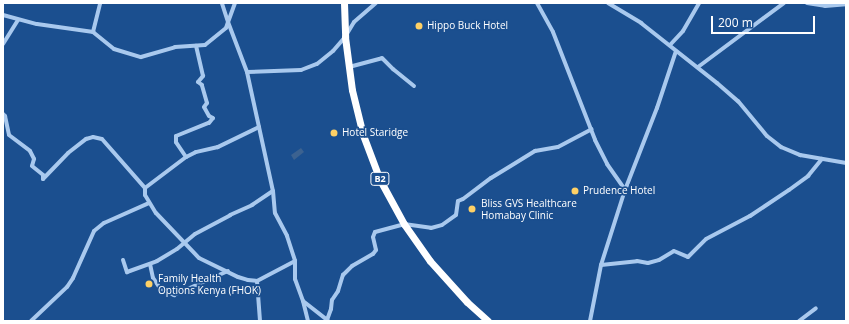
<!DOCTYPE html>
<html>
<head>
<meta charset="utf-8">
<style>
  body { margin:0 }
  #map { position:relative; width:849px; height:324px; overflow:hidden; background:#1b4f8f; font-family:"Open Sans",sans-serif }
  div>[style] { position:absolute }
  .water>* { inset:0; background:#3c6290 }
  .street>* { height:4px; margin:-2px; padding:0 2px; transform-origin:2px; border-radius:2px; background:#a9c9ee }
  .highway>* { height:7px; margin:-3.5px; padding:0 3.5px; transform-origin:3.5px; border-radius:3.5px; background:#fff }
  .dots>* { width:11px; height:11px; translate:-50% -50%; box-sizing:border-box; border:2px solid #1b4f8f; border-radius:50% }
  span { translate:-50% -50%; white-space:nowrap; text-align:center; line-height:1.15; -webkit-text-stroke:3.5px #1b4f8f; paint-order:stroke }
  .shield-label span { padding:1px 3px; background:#1b4f8f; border:1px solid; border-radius:3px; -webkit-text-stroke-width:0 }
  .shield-label { font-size:9px; color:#fff; font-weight:700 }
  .poi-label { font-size:10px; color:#fff }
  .left { translate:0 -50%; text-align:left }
  .frame { position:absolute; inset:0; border:4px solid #fff; pointer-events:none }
  .scale { position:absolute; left:711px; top:16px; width:104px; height:18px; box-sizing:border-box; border:2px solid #fff; border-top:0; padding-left:5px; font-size:12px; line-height:14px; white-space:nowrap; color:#fff; -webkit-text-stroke:3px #1b4f8f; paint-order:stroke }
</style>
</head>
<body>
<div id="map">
  <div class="water">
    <i style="clip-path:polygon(301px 148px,304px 152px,294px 160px,291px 155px)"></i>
  </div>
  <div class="street">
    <i style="left:235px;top:3px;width:20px;rotate:110deg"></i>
    <i style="left:228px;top:22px;width:53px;rotate:69.2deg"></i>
    <i style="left:247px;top:72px;width:122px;rotate:77.7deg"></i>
    <i style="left:273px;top:191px;width:22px;rotate:85deg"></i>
    <i style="left:275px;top:213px;width:26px;rotate:62deg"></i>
    <i style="left:287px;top:236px;width:26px;rotate:72deg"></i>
    <i style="left:295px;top:261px;width:18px;rotate:90deg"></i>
    <i style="left:295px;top:279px;width:23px;rotate:70deg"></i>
    <i style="left:303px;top:301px;width:21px;rotate:76deg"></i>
    <i style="left:537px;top:3px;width:33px;rotate:61deg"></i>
    <i style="left:553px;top:32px;width:116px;rotate:68.7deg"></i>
    <i style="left:595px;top:140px;width:27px;rotate:63deg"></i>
    <i style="left:607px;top:164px;width:32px;rotate:55deg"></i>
    <i style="left:608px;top:3px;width:39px;rotate:31deg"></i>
    <i style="left:641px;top:23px;width:97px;rotate:38.3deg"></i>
    <i style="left:717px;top:83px;width:28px;rotate:41deg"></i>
    <i style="left:738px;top:101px;width:45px;rotate:50.4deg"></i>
    <i style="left:767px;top:136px;width:18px;rotate:38deg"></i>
    <i style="left:781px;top:147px;width:21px;rotate:23deg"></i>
    <i style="left:800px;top:155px;width:47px;rotate:9.9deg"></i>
    <i style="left:807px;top:3px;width:18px;rotate:9deg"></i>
    <i style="left:825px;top:6px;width:21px;rotate:-5deg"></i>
    <i style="left:3px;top:15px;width:35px;rotate:15deg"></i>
    <i style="left:37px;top:24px;width:57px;rotate:8.1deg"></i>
    <i style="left:93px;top:32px;width:27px;rotate:39deg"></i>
    <i style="left:114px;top:49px;width:28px;rotate:17deg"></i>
    <i style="left:141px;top:57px;width:35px;rotate:-16deg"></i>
    <i style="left:175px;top:47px;width:30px;rotate:-4deg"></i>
    <i style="left:205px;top:45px;width:27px;rotate:-39deg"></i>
    <i style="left:226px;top:28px;width:6px;rotate:-72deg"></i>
    <i style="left:228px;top:22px;width:20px;rotate:-108deg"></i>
    <i style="left:93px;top:32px;width:30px;rotate:-76deg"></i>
    <i style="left:3px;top:44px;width:28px;rotate:-58deg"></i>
    <i style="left:670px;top:45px;width:19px;rotate:-47deg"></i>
    <i style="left:683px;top:31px;width:32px;rotate:-60deg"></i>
    <i style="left:349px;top:67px;width:34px;rotate:-15deg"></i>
    <i style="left:382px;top:58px;width:16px;rotate:45deg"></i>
    <i style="left:393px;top:69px;width:27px;rotate:39deg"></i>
    <i style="left:698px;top:67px;width:107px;rotate:-36.7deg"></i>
    <i style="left:247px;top:72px;width:54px;rotate:-2.1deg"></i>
    <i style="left:301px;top:70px;width:17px;rotate:-21deg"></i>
    <i style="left:317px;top:64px;width:21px;rotate:-39deg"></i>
    <i style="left:333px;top:51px;width:18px;rotate:-49deg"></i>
    <i style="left:345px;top:37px;width:17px;rotate:-59deg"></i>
    <i style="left:354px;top:22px;width:29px;rotate:-41deg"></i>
    <i style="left:3px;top:114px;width:3px;rotate:45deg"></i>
    <i style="left:5px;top:116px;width:19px;rotate:78deg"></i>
    <i style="left:9px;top:135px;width:26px;rotate:37deg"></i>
    <i style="left:30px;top:151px;width:9px;rotate:63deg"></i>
    <i style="left:34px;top:159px;width:7px;rotate:106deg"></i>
    <i style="left:32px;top:166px;width:14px;rotate:39deg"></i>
    <i style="left:43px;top:175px;width:4px;rotate:90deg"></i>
    <i style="left:259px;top:127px;width:46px;rotate:154deg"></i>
    <i style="left:218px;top:147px;width:23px;rotate:167deg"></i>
    <i style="left:196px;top:152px;width:11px;rotate:153deg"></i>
    <i style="left:186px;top:157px;width:51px;rotate:142.9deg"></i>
    <i style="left:145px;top:188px;width:7px;rotate:90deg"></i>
    <i style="left:145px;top:195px;width:21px;rotate:59deg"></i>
    <i style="left:156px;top:213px;width:62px;rotate:46.3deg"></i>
    <i style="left:199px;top:258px;width:43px;rotate:26deg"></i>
    <i style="left:238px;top:277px;width:10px;rotate:17deg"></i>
    <i style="left:248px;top:280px;width:9px;rotate:6deg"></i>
    <i style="left:257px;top:281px;width:43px;rotate:-27.8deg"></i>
    <i style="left:186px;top:157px;width:18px;rotate:-124deg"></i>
    <i style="left:176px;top:142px;width:6px;rotate:-90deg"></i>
    <i style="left:176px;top:136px;width:35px;rotate:-22deg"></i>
    <i style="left:209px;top:123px;width:6px;rotate:-51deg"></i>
    <i style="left:213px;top:118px;width:4px;rotate:-153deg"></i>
    <i style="left:209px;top:116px;width:10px;rotate:-119deg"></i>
    <i style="left:204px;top:107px;width:5px;rotate:-53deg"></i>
    <i style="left:207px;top:103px;width:19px;rotate:-106deg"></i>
    <i style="left:202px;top:85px;width:5px;rotate:-143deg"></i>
    <i style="left:198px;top:82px;width:8px;rotate:-50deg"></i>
    <i style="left:203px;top:76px;width:31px;rotate:-103deg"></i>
    <i style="left:43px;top:179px;width:36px;rotate:-46deg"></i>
    <i style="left:68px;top:153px;width:23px;rotate:-38deg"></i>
    <i style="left:86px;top:139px;width:7px;rotate:-16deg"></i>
    <i style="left:93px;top:137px;width:9px;rotate:13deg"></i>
    <i style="left:102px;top:139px;width:65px;rotate:48.7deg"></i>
    <i style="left:123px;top:260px;width:13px;rotate:72deg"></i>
    <i style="left:127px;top:272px;width:32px;rotate:-20deg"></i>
    <i style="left:157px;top:261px;width:23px;rotate:-31deg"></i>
    <i style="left:177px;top:249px;width:23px;rotate:-40deg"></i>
    <i style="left:195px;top:234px;width:40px;rotate:-28deg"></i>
    <i style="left:230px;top:215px;width:24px;rotate:-24deg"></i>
    <i style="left:252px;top:205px;width:25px;rotate:-34deg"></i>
    <i style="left:150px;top:264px;width:14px;rotate:78deg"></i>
    <i style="left:153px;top:278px;width:12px;rotate:55deg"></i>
    <i style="left:160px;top:288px;width:16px;rotate:27deg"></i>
    <i style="left:174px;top:295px;width:59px;rotate:-24deg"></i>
    <i style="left:601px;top:265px;width:36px;rotate:-6deg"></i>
    <i style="left:637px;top:261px;width:11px;rotate:10deg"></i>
    <i style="left:648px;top:263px;width:11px;rotate:-15deg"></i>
    <i style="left:659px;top:260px;width:17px;rotate:-31deg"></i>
    <i style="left:674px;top:251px;width:15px;rotate:23deg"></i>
    <i style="left:688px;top:257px;width:25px;rotate:-45deg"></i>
    <i style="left:706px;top:239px;width:50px;rotate:-27.6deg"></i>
    <i style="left:750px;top:216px;width:47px;rotate:-33.7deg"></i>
    <i style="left:789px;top:190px;width:24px;rotate:-36deg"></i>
    <i style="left:808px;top:176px;width:22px;rotate:-51deg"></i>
    <i style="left:257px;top:281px;width:40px;rotate:85.7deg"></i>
    <i style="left:303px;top:301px;width:31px;rotate:38deg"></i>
    <i style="left:327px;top:320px;width:12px;rotate:-70deg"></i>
    <i style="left:331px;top:309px;width:9px;rotate:-84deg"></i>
    <i style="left:332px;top:300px;width:11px;rotate:-56deg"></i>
    <i style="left:338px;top:291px;width:17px;rotate:-73deg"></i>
    <i style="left:343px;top:275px;width:13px;rotate:-45deg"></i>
    <i style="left:352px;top:266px;width:24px;rotate:-30deg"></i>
    <i style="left:373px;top:254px;width:5px;rotate:-53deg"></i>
    <i style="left:376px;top:250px;width:13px;rotate:-103deg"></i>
    <i style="left:373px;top:237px;width:5px;rotate:-68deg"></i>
    <i style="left:375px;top:232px;width:30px;rotate:-15deg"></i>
    <i style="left:404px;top:224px;width:27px;rotate:8deg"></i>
    <i style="left:431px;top:228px;width:11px;rotate:-15deg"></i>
    <i style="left:442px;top:225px;width:17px;rotate:-36deg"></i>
    <i style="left:456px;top:215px;width:14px;rotate:-82deg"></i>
    <i style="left:458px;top:201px;width:5px;rotate:-22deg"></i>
    <i style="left:463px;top:199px;width:35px;rotate:-37deg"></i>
    <i style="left:491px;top:178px;width:52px;rotate:-31.5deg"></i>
    <i style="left:535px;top:151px;width:23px;rotate:-10deg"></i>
    <i style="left:558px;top:147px;width:38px;rotate:-28deg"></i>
    <i style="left:31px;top:321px;width:50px;rotate:-43.4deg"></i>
    <i style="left:67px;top:287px;width:11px;rotate:-56deg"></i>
    <i style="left:73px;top:278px;width:51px;rotate:-65.9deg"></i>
    <i style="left:94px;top:231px;width:13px;rotate:-39deg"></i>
    <i style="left:104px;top:223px;width:49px;rotate:-24deg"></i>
    <i style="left:590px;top:321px;width:57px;rotate:-78.9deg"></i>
    <i style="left:601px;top:265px;width:79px;rotate:-72.3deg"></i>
    <i style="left:625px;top:190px;width:88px;rotate:-68.7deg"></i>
    <i style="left:657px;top:108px;width:60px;rotate:-71.6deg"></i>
    <i style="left:799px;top:321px;width:21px;rotate:-37deg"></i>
  </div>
  <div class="highway">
    <i style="left:344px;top:3px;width:34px;rotate:88deg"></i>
    <i style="left:345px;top:37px;width:53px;rotate:82.5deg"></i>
    <i style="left:352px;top:90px;width:46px;rotate:76.3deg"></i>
    <i style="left:363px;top:135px;width:48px;rotate:69.3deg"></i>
    <i style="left:380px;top:180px;width:50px;rotate:61.4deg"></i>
    <i style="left:404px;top:224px;width:45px;rotate:54.9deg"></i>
    <i style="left:430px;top:261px;width:55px;rotate:47.9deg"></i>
    <i style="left:467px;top:302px;width:28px;rotate:42deg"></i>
  </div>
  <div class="dots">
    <i style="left:419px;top:26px;background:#ffd166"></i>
    <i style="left:334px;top:133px;background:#ffd166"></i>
    <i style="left:575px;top:191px;background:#ffd166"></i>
    <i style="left:472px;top:209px;background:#ffd166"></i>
    <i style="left:149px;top:284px;background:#ffd166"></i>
  </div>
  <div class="shield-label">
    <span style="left:380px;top:179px">B2</span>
  </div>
  <div class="poi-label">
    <span class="left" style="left:427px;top:26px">Hippo Buck Hotel</span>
    <span class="left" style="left:342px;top:133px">Hotel Staridge</span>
    <span class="left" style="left:583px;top:191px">Prudence Hotel</span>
    <span class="left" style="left:481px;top:209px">Bliss GVS Healthcare<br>Homabay Clinic</span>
    <span class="left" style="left:158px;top:284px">Family Health<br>Options Kenya (FHOK)</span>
  </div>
  <div class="frame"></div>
  <div class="scale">200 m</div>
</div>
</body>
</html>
